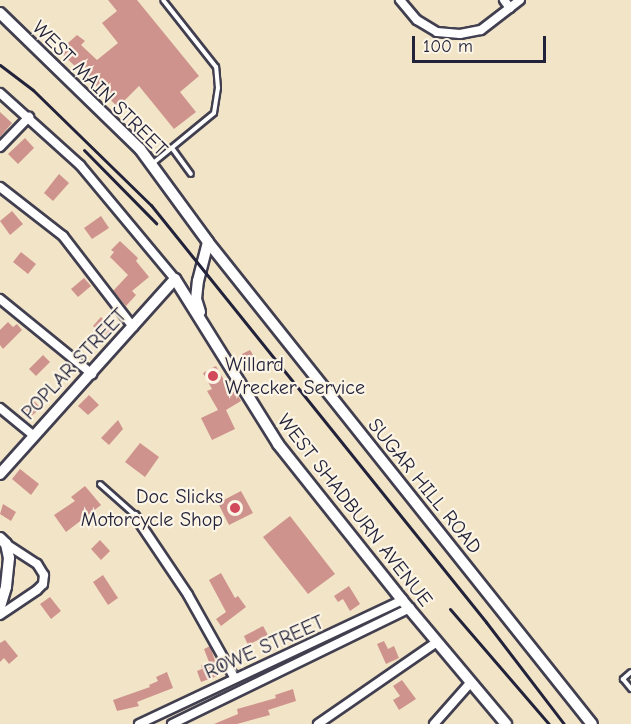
<!DOCTYPE html>
<html>
<head>
<meta charset="utf-8">
<style>
  body { margin:0 }
  #map { position:relative; width:631px; height:724px; overflow:hidden; background:#f2e4c6; font-family:"Comic Neue",sans-serif }
  div>[style] { position:absolute }
  .building>* { inset:0; background:#cf938e }
  .roads { filter:drop-shadow(2px 0 #413f50) drop-shadow(-2px 0 #413f50) drop-shadow(0 2px #413f50) drop-shadow(0 -2px #413f50) }
  .service>* { height:4px; margin:-2px; padding:0 2px; transform-origin:2px; border-radius:2px; background:#fff }
  .minor>* { height:8px; margin:-4px; padding:0 4px; transform-origin:4px; border-radius:4px; background:#fff }
  .tertiary>* { height:10px; margin:-5px; padding:0 5px; transform-origin:5px; border-radius:5px; background:#fff }
  .rail>* { height:3px; margin:-1.5px; padding:0 1.5px; transform-origin:1.5px; border-radius:1.5px; background:#22223b }
  .dots>* { width:16px; height:16px; translate:-50% -50%; box-sizing:border-box; border:3px solid #fcf5e5; border-radius:50% }
  span { translate:-50% -50%; white-space:nowrap; text-align:center; line-height:1.15; -webkit-text-stroke:4.5px #fcf5e5; paint-order:stroke }
  .street-label { font-size:20px; color:#22223b }
  .poi-label { font-size:20px; color:#22223b }
  .left { translate:0 -50%; text-align:left }
  .right { translate:-100% -50%; text-align:right }
  .scale { position:absolute; left:412px; top:36px; width:134px; height:27px; box-sizing:border-box; border:3px solid #22223b; border-top:0; padding-left:8px; font-size:18px; line-height:21px; white-space:nowrap; color:#22223b; -webkit-text-stroke:4px #fcf5e5; paint-order:stroke }
</style>
</head>
<body>
<div id="map">
  <div class="building">
    <i style="clip-path:polygon(108px 0,137px 0,199px 76px,180px 92px,196px 112px,174px 129px,139px 86px,118px 107px,59px 51px,77px 35px,85px 41px,81px 45px,97px 60px,118px 43px,102px 23px,117px 11px)"></i>
    <i style="clip-path:polygon(0 112px,12px 123px,0 137px)"></i>
    <i style="clip-path:polygon(25px 138px,34px 148px,18px 164px,8px 154px)"></i>
    <i style="clip-path:polygon(59px 174px,69px 183px,53px 201px,44px 193px)"></i>
    <i style="clip-path:polygon(12px 211px,23px 224px,10px 235px,0 221px)"></i>
    <i style="clip-path:polygon(101px 216px,109px 228px,92px 239px,84px 228px)"></i>
    <i style="clip-path:polygon(120px 241px,138px 258px,136px 261px,149px 277px,132px 291px,136px 295px,126px 306px,113px 291px,128px 275px,110px 257px,114px 252px,111px 250px)"></i>
    <i style="clip-path:polygon(21px 252px,36px 264px,28px 274px,13px 262px)"></i>
    <i style="clip-path:polygon(84px 278px,91px 286px,78px 297px,71px 289px)"></i>
    <i style="clip-path:polygon(101px 317px,113px 328px,105px 338px,93px 326px)"></i>
    <i style="clip-path:polygon(8px 322px,13px 327px,17px 324px,22px 330px,3px 349px,0 345px,0 330px)"></i>
    <i style="clip-path:polygon(250px 350px,258px 363px,250px 368px,242px 354px)"></i>
    <i style="clip-path:polygon(43px 355px,50px 362px,36px 376px,29px 369px)"></i>
    <i style="clip-path:polygon(216px 366px,225px 382px,229px 380px,241px 401px,226px 410px,235px 429px,212px 440px,201px 418px,218px 410px,207px 391px,212px 389px,203px 373px)"></i>
    <i style="clip-path:polygon(89px 395px,99px 405px,88px 415px,78px 406px)"></i>
    <i style="clip-path:polygon(33px 400px,41px 408px,29px 418px,22px 410px)"></i>
    <i style="clip-path:polygon(118px 420px,123px 429px,109px 445px,101px 438px)"></i>
    <i style="clip-path:polygon(140px 443px,159px 457px,145px 477px,125px 462px)"></i>
    <i style="clip-path:polygon(20px 469px,39px 484px,31px 495px,12px 479px)"></i>
    <i style="clip-path:polygon(85px 486px,101px 505px,66px 532px,54px 515px,75px 501px,71px 497px)"></i>
    <i style="clip-path:polygon(241px 491px,253px 513px,229px 525px,218px 503px)"></i>
    <i style="clip-path:polygon(3px 504px,16px 512px,11px 521px,0 514px)"></i>
    <i style="clip-path:polygon(290px 516px,335px 574px,308px 594px,263px 537px)"></i>
    <i style="clip-path:polygon(100px 540px,110px 551px,101px 560px,91px 549px)"></i>
    <i style="clip-path:polygon(221px 573px,235px 598px,238px 596px,246px 607px,221px 626px,216px 619px,226px 612px,209px 580px)"></i>
    <i style="clip-path:polygon(103px 575px,118px 598px,108px 605px,93px 582px)"></i>
    <i style="clip-path:polygon(349px 586px,360px 604px,350px 611px,343px 599px,338px 602px,334px 596px)"></i>
    <i style="clip-path:polygon(50px 597px,61px 611px,51px 619px,40px 604px)"></i>
    <i style="clip-path:polygon(263px 626px,268px 635px,248px 645px,244px 636px)"></i>
    <i style="clip-path:polygon(5px 640px,18px 656px,9px 664px,4px 658px,0 662px,0 643px)"></i>
    <i style="clip-path:polygon(384px 641px,388px 649px,394px 646px,399px 658px,386px 664px,377px 644px)"></i>
    <i style="clip-path:polygon(210px 646px,220px 675px,201px 682px,197px 671px,202px 669px,201px 665px,209px 662px,204px 649px)"></i>
    <i style="clip-path:polygon(167px 672px,173px 688px,137px 702px,139px 706px,117px 711px,113px 700px,150px 687px,149px 685px,158px 681px,156px 677px)"></i>
    <i style="clip-path:polygon(402px 680px,416px 699px,399px 710px,393px 700px,400px 696px,393px 686px)"></i>
    <i style="clip-path:polygon(293px 689px,296px 701px,268px 710px,270px 715px,237px 724px,214px 724px,238px 714px,237px 709px,276px 698px,275px 695px)"></i>
  </div>
  <div class="roads">
    <div class="service">
      <i style="left:172px;top:148px;width:32px;rotate:54deg"></i>
      <i style="left:152px;top:164px;width:80px;rotate:-39.4deg"></i>
      <i style="left:214px;top:113px;width:25px;rotate:-81deg"></i>
      <i style="left:218px;top:88px;width:21px;rotate:-95deg"></i>
      <i style="left:216px;top:67px;width:85px;rotate:-128.3deg"></i>
      <i style="left:100px;top:484px;width:47px;rotate:41.5deg"></i>
      <i style="left:631px;top:672px;width:11px;rotate:139deg"></i>
      <i style="left:623px;top:679px;width:13px;rotate:51deg"></i>
    </div>
    <div class="minor">
      <i style="left:400px;top:0;width:26px;rotate:50deg"></i>
      <i style="left:417px;top:20px;width:23px;rotate:31deg"></i>
      <i style="left:437px;top:32px;width:23px;rotate:5deg"></i>
      <i style="left:460px;top:34px;width:21px;rotate:-11deg"></i>
      <i style="left:481px;top:30px;width:49px;rotate:-37.6deg"></i>
      <i style="left:504px;top:0;width:10px;rotate:53deg"></i>
      <i style="left:0;top:93px;width:108px;rotate:42deg"></i>
      <i style="left:80px;top:165px;width:148px;rotate:50.2deg"></i>
      <i style="left:0;top:147px;width:42px;rotate:-46deg"></i>
      <i style="left:0;top:187px;width:80px;rotate:37.9deg"></i>
      <i style="left:63px;top:236px;width:115px;rotate:52.4deg"></i>
      <i style="left:0;top:299px;width:119px;rotate:39.2deg"></i>
      <i style="left:0;top:408px;width:43px;rotate:39.3deg"></i>
      <i style="left:135px;top:516px;width:95px;rotate:56.1deg"></i>
      <i style="left:188px;top:595px;width:94px;rotate:60.7deg"></i>
      <i style="left:0;top:615px;width:45px;rotate:-34deg"></i>
      <i style="left:37px;top:590px;width:8px;rotate:-45deg"></i>
      <i style="left:43px;top:584px;width:9px;rotate:-84deg"></i>
      <i style="left:44px;top:575px;width:13px;rotate:-122deg"></i>
      <i style="left:37px;top:564px;width:37px;rotate:-147deg"></i>
      <i style="left:139px;top:724px;width:291px;rotate:-25.2deg"></i>
      <i style="left:172px;top:724px;width:265px;rotate:-26deg"></i>
      <i style="left:318px;top:724px;width:145px;rotate:-34.6deg"></i>
      <i style="left:434px;top:724px;width:56px;rotate:-48.6deg"></i>
    </div>
    <div class="tertiary">
      <i style="left:0;top:13px;width:195px;rotate:44.2deg"></i>
      <i style="left:140px;top:149px;width:115px;rotate:53.8deg"></i>
      <i style="left:208px;top:242px;width:616px;rotate:51.46deg"></i>
      <i style="left:200px;top:312px;width:14px;rotate:-107deg"></i>
      <i style="left:196px;top:299px;width:18px;rotate:-84deg"></i>
      <i style="left:198px;top:281px;width:40px;rotate:-75.6deg"></i>
      <i style="left:0;top:474px;width:262px;rotate:-48.1deg"></i>
      <i style="left:175px;top:279px;width:195px;rotate:58deg"></i>
      <i style="left:278px;top:444px;width:199px;rotate:51.5deg"></i>
      <i style="left:402px;top:600px;width:162px;rotate:50deg"></i>
      <i style="left:0;top:538px;width:8px;rotate:45deg"></i>
      <i style="left:6px;top:544px;width:14px;rotate:78deg"></i>
      <i style="left:9px;top:558px;width:29px;rotate:96deg"></i>
      <i style="left:6px;top:587px;width:21px;rotate:107deg"></i>
    </div>
  </div>
  <div class="rail">
    <i style="left:0;top:65px;width:41px;rotate:37.1deg"></i>
    <i style="left:33px;top:90px;width:165px;rotate:44.3deg"></i>
    <i style="left:151px;top:205px;width:535px;rotate:51.22deg"></i>
    <i style="left:486px;top:622px;width:128px;rotate:52.6deg"></i>
    <i style="left:84px;top:150px;width:103px;rotate:45.4deg"></i>
    <i style="left:450px;top:609px;width:152px;rotate:49.3deg"></i>
  </div>
  <div class="dots">
    <i style="left:213px;top:376px;background:#d1495b"></i>
    <i style="left:235px;top:508px;background:#d1495b"></i>
  </div>
  <div class="street-label">
    <span style="left:100px;top:88px;rotate:45deg">WEST MAIN STREET</span>
    <span style="left:74px;top:364px;rotate:-47deg">POPLAR STREET</span>
    <span style="left:425px;top:486px;rotate:51deg">SUGAR HILL ROAD</span>
    <span style="left:355px;top:510px;rotate:52deg">WEST SHADBURN AVENUE</span>
    <span style="left:264px;top:647px;rotate:-24deg">ROWE STREET</span>
  </div>
  <div class="poi-label">
    <span class="left" style="left:225px;top:376px">Willard<br>Wrecker Service</span>
    <span class="right" style="left:223px;top:508px">Doc Slicks<br>Motorcycle Shop</span>
  </div>
  <div class="scale">100 m</div>
</div>
</body>
</html>
